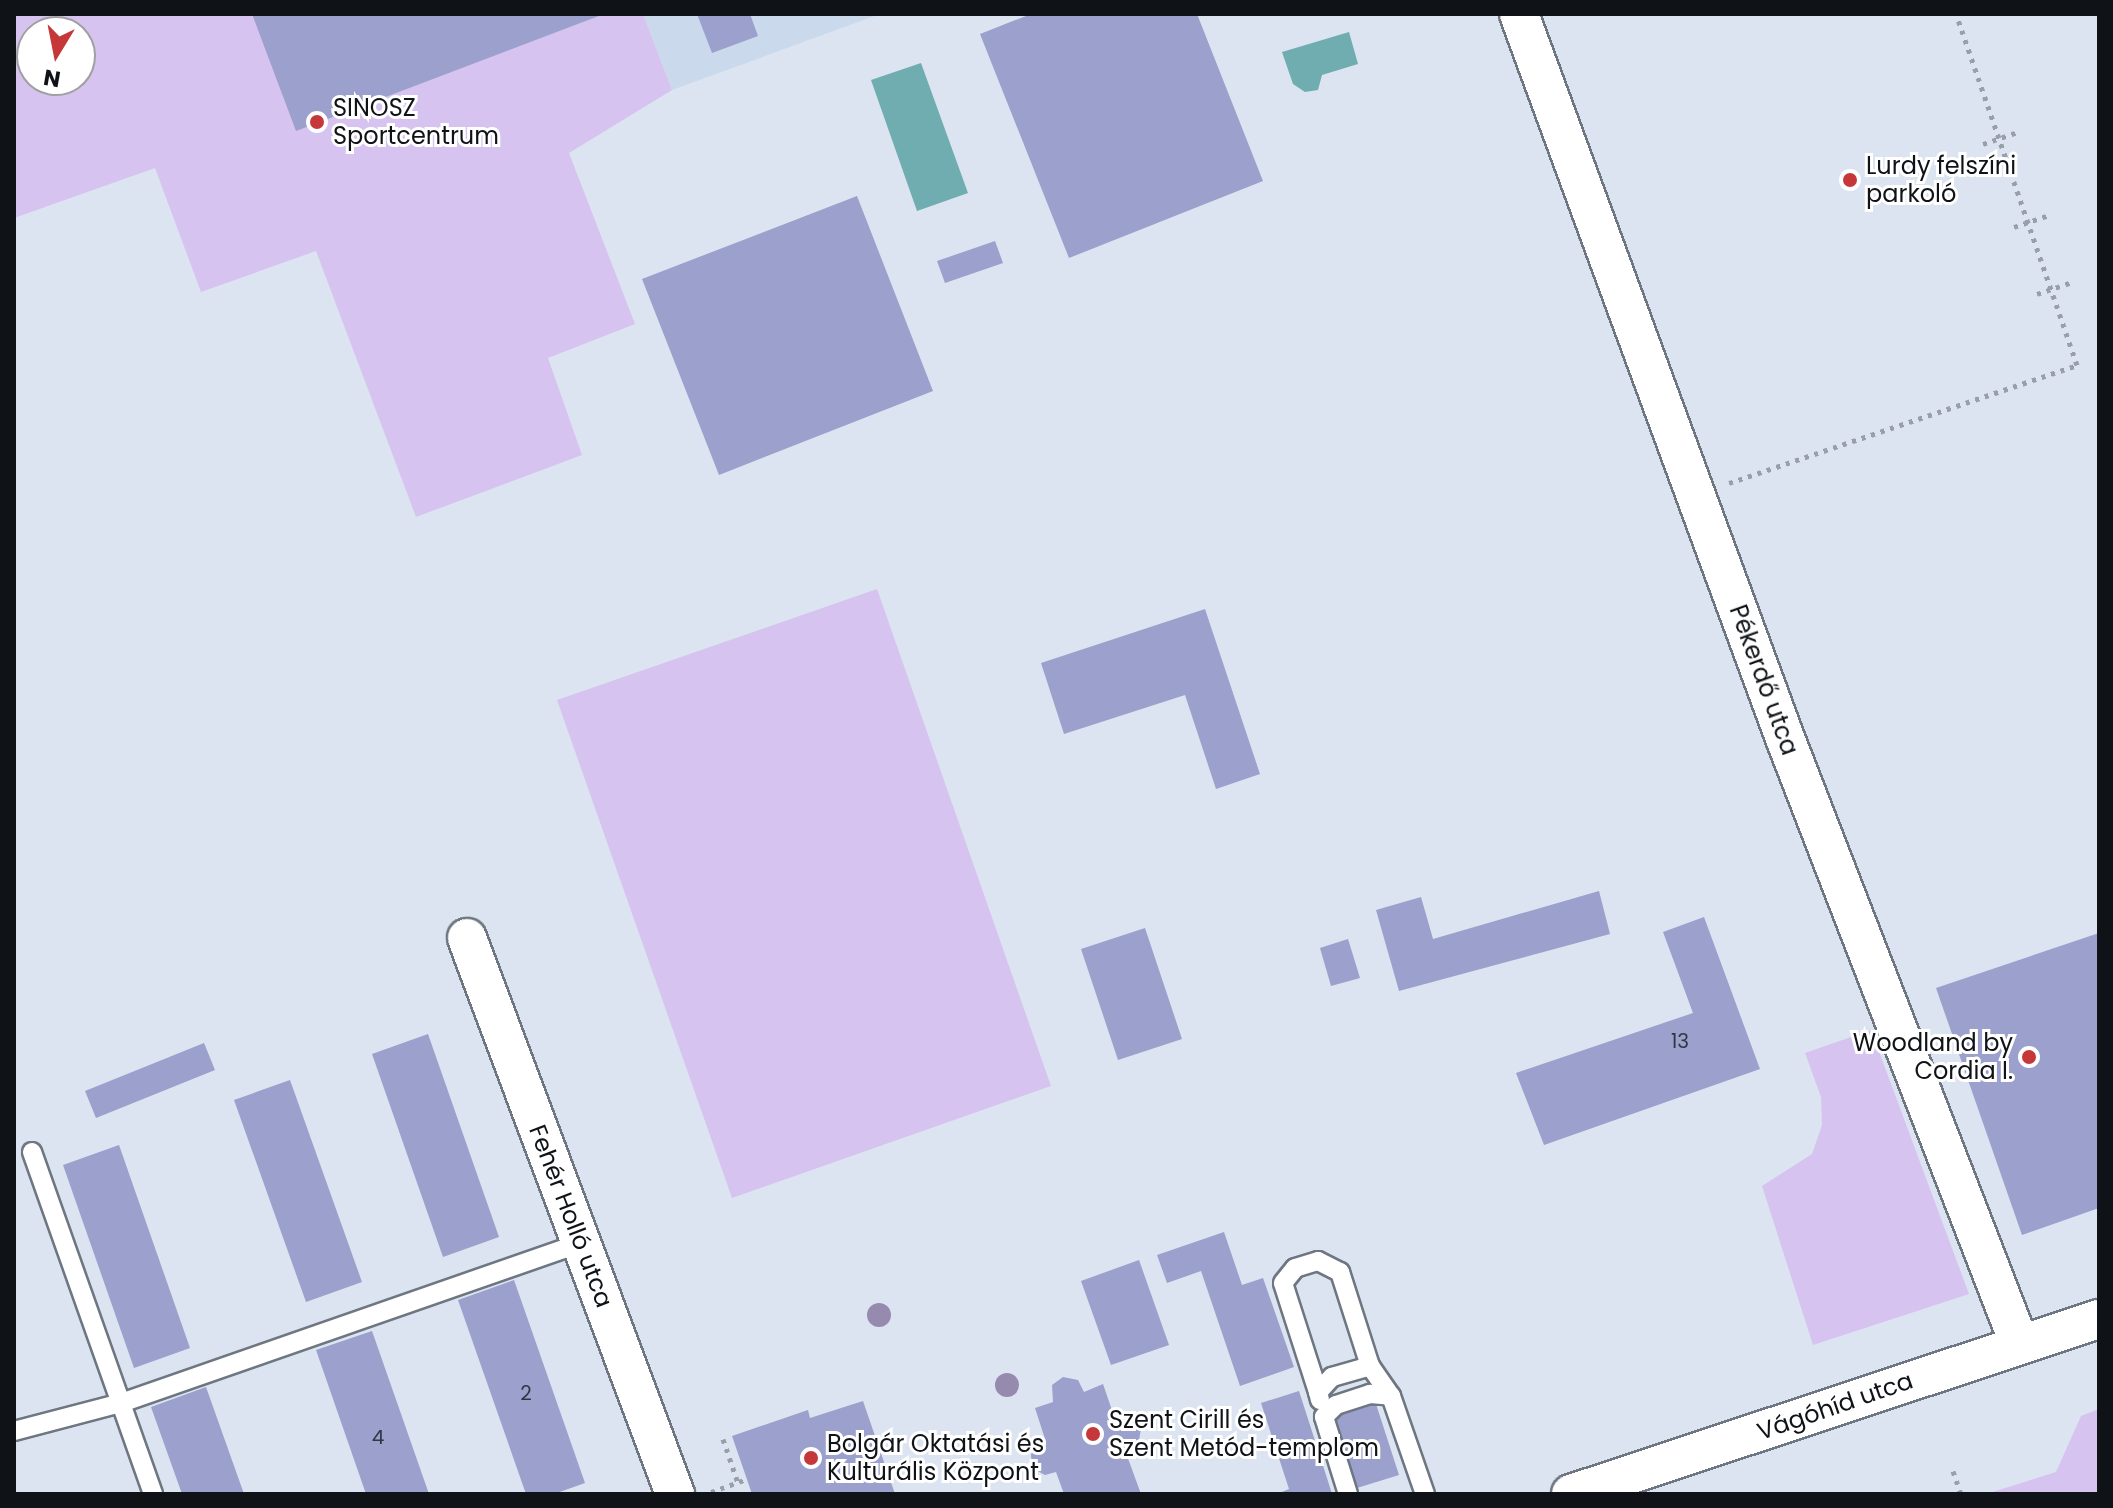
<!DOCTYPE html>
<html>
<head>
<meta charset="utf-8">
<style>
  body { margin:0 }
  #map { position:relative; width:2113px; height:1508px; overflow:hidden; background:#dbe4f0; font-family:Poppins,sans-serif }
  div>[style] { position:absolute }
  .built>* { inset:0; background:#cad9eb }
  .green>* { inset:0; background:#d7c3ef }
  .water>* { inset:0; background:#6fadb0 }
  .building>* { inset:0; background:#9ba0cc }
  .path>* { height:5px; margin-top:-2.5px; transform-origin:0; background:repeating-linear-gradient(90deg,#989fa8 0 4px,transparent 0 10px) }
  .roads { filter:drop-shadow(2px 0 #6e7781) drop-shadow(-2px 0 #6e7781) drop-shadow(0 2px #6e7781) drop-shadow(0 -2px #6e7781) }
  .lane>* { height:18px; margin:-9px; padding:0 9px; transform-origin:9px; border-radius:9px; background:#fff }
  .street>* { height:38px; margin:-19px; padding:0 19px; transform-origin:19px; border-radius:19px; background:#fff }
  .trees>* { width:24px; height:24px; margin:-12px; border-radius:50%; background:#968aaf }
  .dots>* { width:22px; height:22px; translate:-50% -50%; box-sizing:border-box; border:4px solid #fff; border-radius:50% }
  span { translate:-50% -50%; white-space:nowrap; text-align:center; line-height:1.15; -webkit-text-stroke:6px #fff; paint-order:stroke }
  .number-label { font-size:20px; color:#323644 }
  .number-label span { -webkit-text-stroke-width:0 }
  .poi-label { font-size:24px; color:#0f1216 }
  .left { translate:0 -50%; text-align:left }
  .right { translate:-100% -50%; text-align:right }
  .street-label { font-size:24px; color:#0f1216 }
  .frame { position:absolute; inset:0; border:16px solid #0f1216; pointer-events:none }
  .north { position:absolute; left:16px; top:16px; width:80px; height:80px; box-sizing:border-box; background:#fff; border:2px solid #9fa0a2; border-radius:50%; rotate:190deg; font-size:22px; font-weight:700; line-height:32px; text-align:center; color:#0f1216 }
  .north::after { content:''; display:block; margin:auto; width:28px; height:36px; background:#c63739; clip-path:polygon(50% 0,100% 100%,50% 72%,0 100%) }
</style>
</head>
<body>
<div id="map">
  <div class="built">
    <i style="clip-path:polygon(643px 14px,880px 14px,672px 90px)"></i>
  </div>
  <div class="green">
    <i style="clip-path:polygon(evenodd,14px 14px,643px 14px,672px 90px,569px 153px,635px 324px,548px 358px,582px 455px,416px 517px,316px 251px,201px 292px,155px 168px,14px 218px,14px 14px,32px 32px,80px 32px,80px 80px,32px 80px,32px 32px)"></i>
    <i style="clip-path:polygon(877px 589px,1051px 1086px,732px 1198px,557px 700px)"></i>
    <i style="clip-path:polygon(1871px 1030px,1969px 1294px,1813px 1345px,1762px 1186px,1812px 1154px,1822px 1125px,1821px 1097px,1805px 1053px)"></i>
    <i style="clip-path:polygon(2099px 1409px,2099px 1494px,1986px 1494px,2056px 1472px,2081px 1416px)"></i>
  </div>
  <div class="water">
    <i style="clip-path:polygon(1349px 32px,1358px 64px,1322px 75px,1318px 90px,1305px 92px,1293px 84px,1282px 52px)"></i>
    <i style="clip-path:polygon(921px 63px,968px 193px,917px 211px,871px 80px)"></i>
  </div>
  <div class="building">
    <i style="clip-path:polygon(252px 14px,604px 14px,296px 131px)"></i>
    <i style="clip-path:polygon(697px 14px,750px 14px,758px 36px,712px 53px)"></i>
    <i style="clip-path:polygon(1031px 14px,1197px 14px,1263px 181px,1069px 258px,980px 34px)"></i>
    <i style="clip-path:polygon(857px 196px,933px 391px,719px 475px,642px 279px)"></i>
    <i style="clip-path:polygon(995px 241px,1003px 263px,945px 283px,937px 261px)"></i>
    <i style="clip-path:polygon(1205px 609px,1260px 774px,1216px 789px,1185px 695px,1064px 734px,1041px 663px)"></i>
    <i style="clip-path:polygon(1599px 891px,1610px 934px,1399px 991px,1376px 910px,1421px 897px,1433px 939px)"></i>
    <i style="clip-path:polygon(1704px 917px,1760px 1069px,1544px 1145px,1516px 1073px,1693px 1013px,1663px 932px)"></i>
    <i style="clip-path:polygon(1145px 928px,1182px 1039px,1118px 1060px,1081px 949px)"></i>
    <i style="clip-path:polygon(2099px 933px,2099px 1208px,2022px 1235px,1936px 988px)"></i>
    <i style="clip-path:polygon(1348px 939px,1360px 978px,1331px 986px,1320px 948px)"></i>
    <i style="clip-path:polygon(428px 1034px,499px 1237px,443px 1257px,372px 1054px)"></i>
    <i style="clip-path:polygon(204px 1043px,215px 1070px,96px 1118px,85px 1091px)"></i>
    <i style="clip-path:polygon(290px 1080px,362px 1282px,306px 1302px,234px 1100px)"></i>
    <i style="clip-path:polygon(119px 1145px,190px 1348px,134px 1368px,63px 1165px)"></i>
    <i style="clip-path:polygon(1224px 1232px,1242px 1285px,1263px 1278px,1294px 1367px,1240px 1386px,1201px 1271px,1167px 1283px,1157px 1255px)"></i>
    <i style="clip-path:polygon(1139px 1260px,1169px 1345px,1111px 1365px,1081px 1281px)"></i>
    <i style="clip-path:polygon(514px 1280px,585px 1483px,554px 1494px,526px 1494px,458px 1300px)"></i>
    <i style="clip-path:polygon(372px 1331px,429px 1494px,366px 1494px,316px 1350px)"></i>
    <i style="clip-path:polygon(1063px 1377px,1078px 1380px,1084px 1392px,1103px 1384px,1116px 1422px,1134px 1422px,1141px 1429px,1138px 1445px,1126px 1453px,1141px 1494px,1064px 1494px,1056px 1472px,1045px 1475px,1032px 1468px,1031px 1454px,1046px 1442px,1035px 1408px,1053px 1402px,1052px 1385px)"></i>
    <i style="clip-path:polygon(206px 1387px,244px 1494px,182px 1494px,151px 1407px)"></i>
    <i style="clip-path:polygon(1299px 1391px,1327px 1478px,1332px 1494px,1277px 1494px,1289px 1489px,1261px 1403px)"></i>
    <i style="clip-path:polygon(863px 1401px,895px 1494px,752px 1494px,732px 1436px,808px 1410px,810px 1418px)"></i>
    <i style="clip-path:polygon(1376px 1404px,1399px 1475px,1357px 1488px,1334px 1417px)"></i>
  </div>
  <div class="path">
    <i style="left:1983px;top:144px;width:37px;rotate:-19deg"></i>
    <i style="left:2014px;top:227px;width:36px;rotate:-19deg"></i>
    <i style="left:2037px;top:294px;width:36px;rotate:-19deg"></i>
    <i style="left:1729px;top:483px;width:367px;rotate:-18.7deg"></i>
    <i style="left:2077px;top:365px;width:371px;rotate:-109deg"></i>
    <i style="left:723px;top:1439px;width:46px;rotate:71.2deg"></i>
    <i style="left:1953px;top:1471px;width:24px;rotate:71deg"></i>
    <i style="left:711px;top:1492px;width:38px;rotate:-20deg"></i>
  </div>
  <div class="roads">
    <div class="lane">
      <i style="left:32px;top:1152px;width:363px;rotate:70.5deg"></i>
      <i style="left:1318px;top:1392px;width:114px;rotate:-107.8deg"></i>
      <i style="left:1283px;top:1283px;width:19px;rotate:-51deg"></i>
      <i style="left:1295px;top:1268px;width:24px;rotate:-17deg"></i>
      <i style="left:1318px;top:1261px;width:25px;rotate:27deg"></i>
      <i style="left:1340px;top:1272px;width:99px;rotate:72.3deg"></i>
      <i style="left:1320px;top:1400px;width:8px;rotate:-104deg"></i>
      <i style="left:1318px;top:1392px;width:21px;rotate:-47deg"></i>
      <i style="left:1332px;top:1377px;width:40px;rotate:-16deg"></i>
      <i style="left:1370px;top:1366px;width:37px;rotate:55deg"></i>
      <i style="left:14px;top:1431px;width:111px;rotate:-14.7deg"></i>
      <i style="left:121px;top:1403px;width:487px;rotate:-19.2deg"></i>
      <i style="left:1348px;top:1494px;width:81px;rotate:-107.3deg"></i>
      <i style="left:1324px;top:1417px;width:17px;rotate:-45deg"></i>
      <i style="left:1336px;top:1405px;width:36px;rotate:-18deg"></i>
      <i style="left:1370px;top:1394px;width:21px;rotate:5deg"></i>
      <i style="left:1391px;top:1396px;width:104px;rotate:70.9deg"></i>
    </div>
    <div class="street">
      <i style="left:1519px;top:14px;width:771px;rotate:69.83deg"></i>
      <i style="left:1785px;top:738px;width:649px;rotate:68.85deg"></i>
      <i style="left:467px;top:938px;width:594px;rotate:69.49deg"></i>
      <i style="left:1571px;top:1494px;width:556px;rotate:-18.34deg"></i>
    </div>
  </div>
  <div class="trees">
    <i style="left:879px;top:1315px"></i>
    <i style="left:1007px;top:1385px"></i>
  </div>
  <div class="dots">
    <i style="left:317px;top:122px;background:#c63739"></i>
    <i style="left:1850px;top:180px;background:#c63739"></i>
    <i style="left:2029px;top:1057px;background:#c63739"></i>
    <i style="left:1093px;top:1434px;background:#c63739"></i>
    <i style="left:811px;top:1458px;background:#c63739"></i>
  </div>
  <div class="number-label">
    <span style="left:1680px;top:1041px">13</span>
    <span style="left:526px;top:1393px">2</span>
    <span style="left:378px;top:1437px">4</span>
  </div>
  <div class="poi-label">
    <span class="left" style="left:333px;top:122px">SINOSZ<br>Sportcentrum</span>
    <span class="left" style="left:1866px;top:180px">Lurdy felszíni<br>parkoló</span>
    <span class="right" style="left:2013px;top:1057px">Woodland by<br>Cordia I.</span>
    <span class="left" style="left:1109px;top:1434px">Szent Cirill és<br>Szent Metód-templom</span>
    <span class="left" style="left:827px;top:1458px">Bolgár Oktatási és<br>Kulturális Központ</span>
  </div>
  <div class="street-label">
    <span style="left:1764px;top:680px;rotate:70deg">Pékerdő utca</span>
    <span style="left:571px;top:1216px;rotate:69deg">Fehér Holló utca</span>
    <span style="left:1835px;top:1406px;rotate:-19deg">Vágóhíd utca</span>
  </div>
  <div class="frame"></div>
  <div class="north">N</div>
</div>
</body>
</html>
